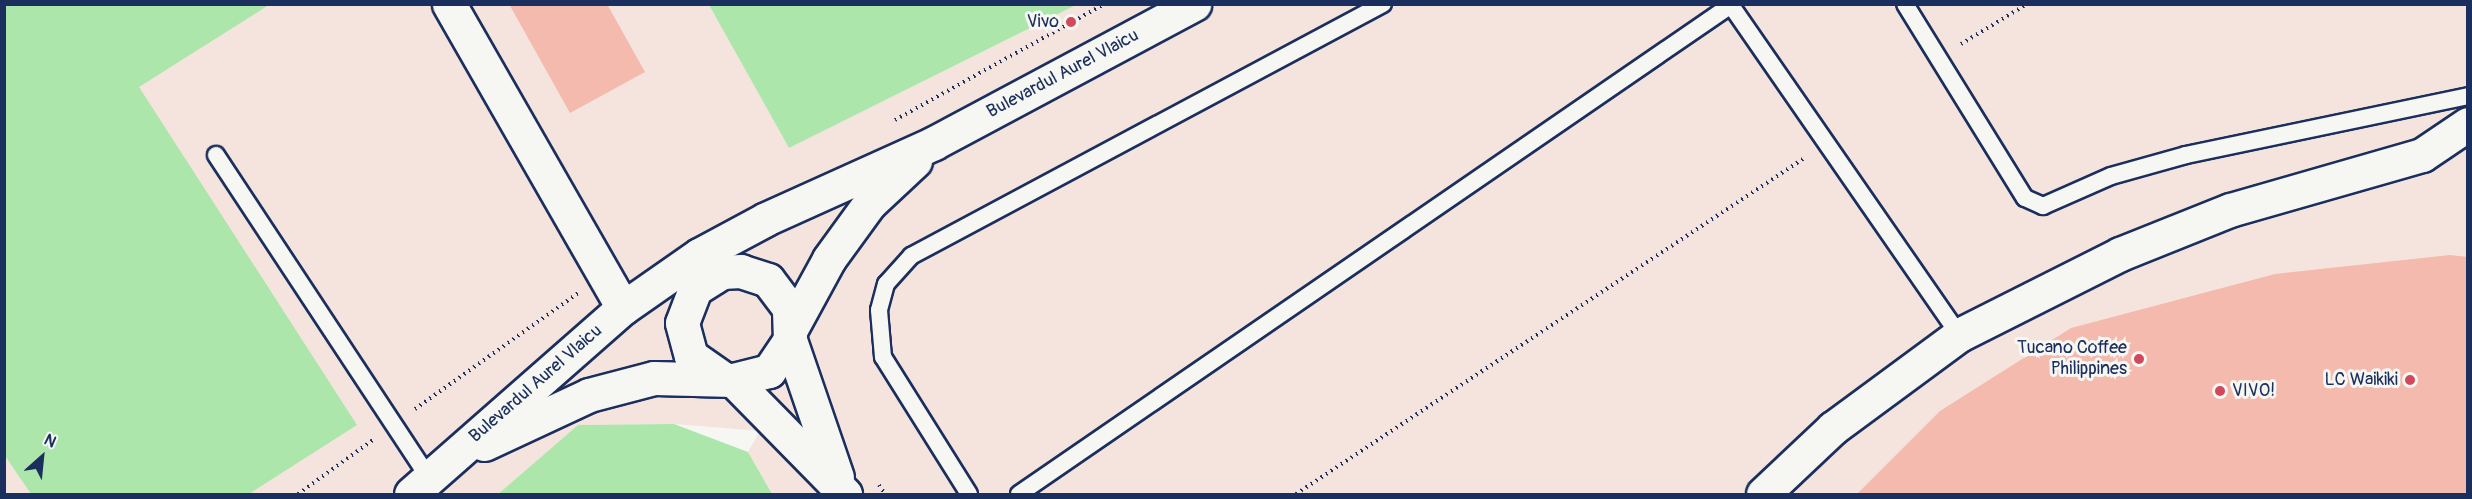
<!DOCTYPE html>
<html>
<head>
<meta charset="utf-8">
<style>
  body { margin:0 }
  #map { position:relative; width:2472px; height:499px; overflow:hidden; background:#f6f6f2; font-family:Pangolin,sans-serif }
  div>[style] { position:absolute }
  .built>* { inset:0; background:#f5e4dd }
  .green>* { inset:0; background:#ace6aa }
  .building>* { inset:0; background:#f4baad }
  .path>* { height:4px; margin-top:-2px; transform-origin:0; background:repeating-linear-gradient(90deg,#1b2f5e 0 1.5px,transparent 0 6px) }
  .roads { filter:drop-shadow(2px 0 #1b2f5e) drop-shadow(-2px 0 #1b2f5e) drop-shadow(0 2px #1b2f5e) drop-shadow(0 -2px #1b2f5e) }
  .lane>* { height:16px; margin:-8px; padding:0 8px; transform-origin:8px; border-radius:8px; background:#f6f6f2 }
  .street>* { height:33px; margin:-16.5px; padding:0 16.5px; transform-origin:16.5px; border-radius:16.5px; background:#f6f6f2 }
  .primary>* { height:33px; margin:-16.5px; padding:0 16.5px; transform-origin:16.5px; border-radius:16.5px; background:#f6f6f2 }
  .dots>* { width:16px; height:16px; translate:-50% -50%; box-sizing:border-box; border:3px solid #f6f6f2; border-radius:50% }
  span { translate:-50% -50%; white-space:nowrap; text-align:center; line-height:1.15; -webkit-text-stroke:6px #f6f6f2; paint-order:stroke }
  .poi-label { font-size:18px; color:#1b2f5e }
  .right { translate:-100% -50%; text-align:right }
  .left { translate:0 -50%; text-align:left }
  .street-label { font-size:18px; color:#1b2f5e }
  .frame { position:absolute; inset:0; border:6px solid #1b2f5e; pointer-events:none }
  .north { position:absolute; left:12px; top:427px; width:60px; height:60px; -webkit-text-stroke:4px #f6f6f2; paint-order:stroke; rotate:27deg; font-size:16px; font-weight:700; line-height:24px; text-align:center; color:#1b2f5e }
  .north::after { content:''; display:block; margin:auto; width:21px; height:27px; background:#1b2f5e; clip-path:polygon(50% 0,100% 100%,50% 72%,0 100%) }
</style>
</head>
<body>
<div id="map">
  <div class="built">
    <i style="clip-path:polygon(269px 5px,709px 5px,789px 148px,1076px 5px,2467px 5px,2467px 494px,772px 494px,748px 452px,760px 431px,674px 424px,578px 425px,498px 494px,249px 494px,356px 425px,138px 87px)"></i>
    <i style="clip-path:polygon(5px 456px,31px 494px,5px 494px)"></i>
  </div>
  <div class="green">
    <i style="clip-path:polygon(4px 5px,269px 5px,139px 87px,357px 425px,249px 494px,31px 494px,5px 456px)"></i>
    <i style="clip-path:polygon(709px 5px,1076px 5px,789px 148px)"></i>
    <i style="clip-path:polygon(674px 424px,748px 452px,772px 494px,498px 494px,578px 425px)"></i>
  </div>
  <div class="building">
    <i style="clip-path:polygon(509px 4px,607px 4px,645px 72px,570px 113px)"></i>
    <i style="clip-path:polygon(2450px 255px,2468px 257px,2468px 494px,1857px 494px,1940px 411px,2071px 328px,2275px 274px)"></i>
  </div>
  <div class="path">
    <i style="left:1961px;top:44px;width:77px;rotate:-31.2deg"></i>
    <i style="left:895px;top:120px;width:239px;rotate:-29deg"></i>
    <i style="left:415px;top:409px;width:200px;rotate:-35.4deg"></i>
    <i style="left:879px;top:485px;width:11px;rotate:56deg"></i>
    <i style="left:298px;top:494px;width:92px;rotate:-35.8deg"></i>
    <i style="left:1296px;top:494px;width:611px;rotate:-33.46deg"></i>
  </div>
  <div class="roads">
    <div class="lane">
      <i style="left:1730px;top:4px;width:402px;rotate:55.3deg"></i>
      <i style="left:1905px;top:4px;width:228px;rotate:58.3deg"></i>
      <i style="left:2025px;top:198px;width:20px;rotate:24deg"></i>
      <i style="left:2043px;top:206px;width:74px;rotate:-23.8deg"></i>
      <i style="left:2111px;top:176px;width:78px;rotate:-15.6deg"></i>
      <i style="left:2186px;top:155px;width:288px;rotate:-11.8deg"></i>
      <i style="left:216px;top:155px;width:387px;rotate:56.6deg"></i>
      <i style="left:969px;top:494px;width:162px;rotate:-122.1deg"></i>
      <i style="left:883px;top:357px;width:47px;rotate:-94.9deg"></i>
      <i style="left:879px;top:310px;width:27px;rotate:-75deg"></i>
      <i style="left:886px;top:284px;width:38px;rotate:-48deg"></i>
      <i style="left:911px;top:256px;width:535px;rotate:-28.1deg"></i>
      <i style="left:1019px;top:494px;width:864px;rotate:-34.48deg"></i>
    </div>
    <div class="street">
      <i style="left:449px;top:4px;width:350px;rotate:60.2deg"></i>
      <i style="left:790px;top:340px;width:145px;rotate:71.1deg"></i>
      <i style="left:733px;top:380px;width:160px;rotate:45.5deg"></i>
      <i style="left:1763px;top:494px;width:96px;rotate:-43.3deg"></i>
      <i style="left:1833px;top:428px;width:157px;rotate:-36.4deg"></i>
      <i style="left:1959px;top:335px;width:180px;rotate:-26.7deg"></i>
      <i style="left:2120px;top:254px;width:118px;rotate:-21.8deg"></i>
      <i style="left:2230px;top:210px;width:200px;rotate:-16deg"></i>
      <i style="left:2422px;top:155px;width:55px;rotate:-34deg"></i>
    </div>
    <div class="primary">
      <i style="left:792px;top:327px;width:77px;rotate:-61.4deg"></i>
      <i style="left:829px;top:259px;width:68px;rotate:-54deg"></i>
      <i style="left:869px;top:204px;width:63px;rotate:-43.1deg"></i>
      <i style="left:484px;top:444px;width:116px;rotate:-25deg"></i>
      <i style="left:589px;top:395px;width:67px;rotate:-14.7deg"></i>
      <i style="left:654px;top:378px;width:79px;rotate:1.5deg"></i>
      <i style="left:733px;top:380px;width:37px;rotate:-14deg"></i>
      <i style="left:769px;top:371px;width:37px;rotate:-56deg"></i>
      <i style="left:790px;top:340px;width:32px;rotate:-92deg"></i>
      <i style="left:789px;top:308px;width:35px;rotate:-127deg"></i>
      <i style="left:768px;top:280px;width:28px;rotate:-162deg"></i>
      <i style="left:741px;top:271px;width:19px;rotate:177deg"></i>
      <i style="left:722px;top:272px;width:32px;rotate:148deg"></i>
      <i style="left:695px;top:289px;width:36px;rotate:111deg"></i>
      <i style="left:682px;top:323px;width:34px;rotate:75deg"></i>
      <i style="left:691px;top:356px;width:38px;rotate:35deg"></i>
      <i style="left:411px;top:494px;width:282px;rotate:-41.3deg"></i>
      <i style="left:623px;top:308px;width:93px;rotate:-34.9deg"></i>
      <i style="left:699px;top:255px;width:76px;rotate:-28.2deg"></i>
      <i style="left:766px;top:219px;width:184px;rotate:-24.3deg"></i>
      <i style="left:934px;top:143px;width:295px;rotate:-28.1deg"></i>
    </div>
  </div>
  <div class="dots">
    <i style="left:1071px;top:22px;background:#d1495b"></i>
    <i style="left:2139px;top:359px;background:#d1495b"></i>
    <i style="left:2410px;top:380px;background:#d1495b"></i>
    <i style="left:2220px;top:391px;background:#d1495b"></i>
  </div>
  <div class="poi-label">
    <span class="right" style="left:1059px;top:22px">Vivo</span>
    <span class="right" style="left:2127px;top:359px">Tucano Coffee<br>Philippines</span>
    <span class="right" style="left:2398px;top:380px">LC Waikiki</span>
    <span class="left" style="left:2232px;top:391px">VIVO!</span>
  </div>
  <div class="street-label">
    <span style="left:1063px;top:74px;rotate:-28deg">Bulevardul Aurel Vlaicu</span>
    <span style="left:536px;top:384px;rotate:-41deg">Bulevardul Aurel Vlaicu</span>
  </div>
  <div class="frame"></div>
  <div class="north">N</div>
</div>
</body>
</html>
